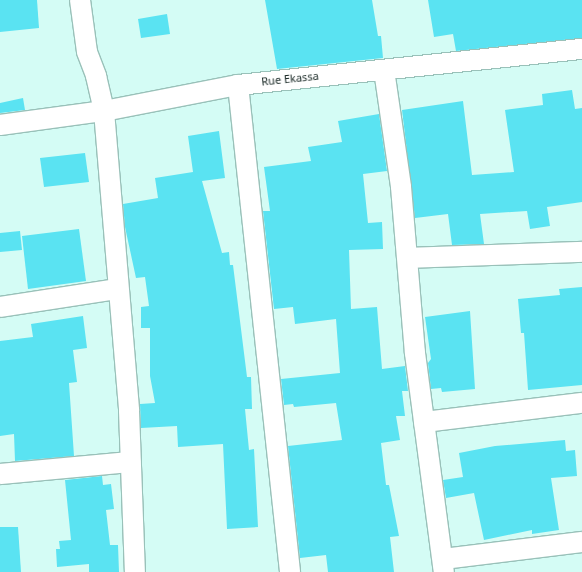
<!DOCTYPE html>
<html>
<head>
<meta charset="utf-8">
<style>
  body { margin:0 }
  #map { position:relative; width:582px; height:572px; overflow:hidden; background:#d4fcf5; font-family:"Noto Sans",sans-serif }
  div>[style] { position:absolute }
  .building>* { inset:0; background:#5ae3f2 }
  .roads { filter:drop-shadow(1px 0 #99c1b9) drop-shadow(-1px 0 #99c1b9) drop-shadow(0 1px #99c1b9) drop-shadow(0 -1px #99c1b9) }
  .minor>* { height:20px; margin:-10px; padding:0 10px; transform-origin:10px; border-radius:10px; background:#fff }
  span { translate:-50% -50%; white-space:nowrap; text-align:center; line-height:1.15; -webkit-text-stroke:3px #fff; paint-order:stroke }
  .street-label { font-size:11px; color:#142421 }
</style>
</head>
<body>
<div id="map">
  <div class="building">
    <i style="clip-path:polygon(0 0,37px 0,39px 28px,0 32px)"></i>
    <i style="clip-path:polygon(265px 0,372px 0,378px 36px,381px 36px,383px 58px,277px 69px)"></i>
    <i style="clip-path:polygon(428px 0,582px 0,582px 38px,456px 51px,453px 34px,434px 37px)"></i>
    <i style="clip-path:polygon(167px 14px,170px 34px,141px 38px,138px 19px)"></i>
    <i style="clip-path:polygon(572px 90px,575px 109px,582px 108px,582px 202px,547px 207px,550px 226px,530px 229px,527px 211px,480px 214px,484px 244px,452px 245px,448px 214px,415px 218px,402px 110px,463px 101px,472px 175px,514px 172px,505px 110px,543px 105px,542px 94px)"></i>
    <i style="clip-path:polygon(23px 98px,25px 110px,0 113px,0 103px)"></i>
    <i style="clip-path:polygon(379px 114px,387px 171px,363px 174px,368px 223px,382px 222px,383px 249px,349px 250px,351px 309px,377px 307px,382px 369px,405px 366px,408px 391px,402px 391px,405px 416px,396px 416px,400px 440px,381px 443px,386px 485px,389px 485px,399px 536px,390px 537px,394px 572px,328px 572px,326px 555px,300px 558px,288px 446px,342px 440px,336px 403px,294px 407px,293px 404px,284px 405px,281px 379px,340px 373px,336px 319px,295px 324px,293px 307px,274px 309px,263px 211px,270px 211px,264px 167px,311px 161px,308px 147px,342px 142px,338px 121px)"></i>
    <i style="clip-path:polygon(219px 131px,225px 178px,202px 181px,222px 253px,229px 252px,230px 265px,233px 265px,247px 377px,251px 377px,252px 409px,245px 409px,249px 450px,254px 449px,258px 527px,227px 529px,223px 444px,178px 447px,177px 426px,141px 428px,140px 404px,155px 403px,150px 376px,150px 328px,141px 328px,141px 307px,149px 306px,145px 277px,136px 278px,125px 227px,123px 204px,158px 198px,155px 178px,193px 172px,188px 136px)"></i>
    <i style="clip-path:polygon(85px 153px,89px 182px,44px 187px,40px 158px)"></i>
    <i style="clip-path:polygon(79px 229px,86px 281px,28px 289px,22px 236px)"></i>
    <i style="clip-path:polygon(20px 231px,22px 250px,0 252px,0 233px)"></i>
    <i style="clip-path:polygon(582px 287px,582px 385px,528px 390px,524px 333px,521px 333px,518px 299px,560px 295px,559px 289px)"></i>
    <i style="clip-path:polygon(470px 311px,475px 389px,442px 392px,441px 388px,431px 389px,428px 363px,431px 359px,425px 317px)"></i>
    <i style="clip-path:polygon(83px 316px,87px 348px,73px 350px,77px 382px,69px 383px,74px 456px,15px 461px,14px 434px,0 436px,0 341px,33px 337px,31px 324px)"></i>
    <i style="clip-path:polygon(565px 440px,566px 451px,575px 450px,577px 476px,551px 478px,559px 530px,532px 534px,532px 530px,484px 540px,474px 493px,446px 498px,443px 480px,463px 477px,459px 453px,495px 446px)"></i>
    <i style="clip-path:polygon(102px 476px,103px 485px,111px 484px,114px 509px,106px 510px,110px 545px,118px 545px,119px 572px,89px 572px,89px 564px,57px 567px,56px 549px,60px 549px,59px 541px,71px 540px,65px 480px)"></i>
    <i style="clip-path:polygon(0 527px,18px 527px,21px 572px,0 572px)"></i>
  </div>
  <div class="roads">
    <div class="minor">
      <i style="left:80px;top:0;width:52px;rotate:82.3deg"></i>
      <i style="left:87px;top:52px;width:26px;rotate:69deg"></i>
      <i style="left:96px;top:76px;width:36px;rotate:77deg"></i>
      <i style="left:104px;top:111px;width:301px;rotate:85.2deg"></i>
      <i style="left:129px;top:411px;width:161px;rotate:87.9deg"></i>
      <i style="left:384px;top:70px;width:118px;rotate:81.7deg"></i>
      <i style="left:401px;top:187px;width:167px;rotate:85.2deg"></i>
      <i style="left:415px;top:353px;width:221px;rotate:82.5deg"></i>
      <i style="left:238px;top:85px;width:490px;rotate:83.9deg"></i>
      <i style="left:0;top:125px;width:105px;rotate:-7.7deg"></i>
      <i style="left:104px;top:111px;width:136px;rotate:-11deg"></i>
      <i style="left:238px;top:85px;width:346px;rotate:-6deg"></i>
      <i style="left:408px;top:258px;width:174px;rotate:-2deg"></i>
      <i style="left:0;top:307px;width:119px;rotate:-8.7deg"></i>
      <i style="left:424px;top:422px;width:159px;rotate:-6.9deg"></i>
      <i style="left:0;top:474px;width:131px;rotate:-5.3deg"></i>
      <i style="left:443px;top:559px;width:140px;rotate:-7deg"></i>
    </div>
  </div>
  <div class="street-label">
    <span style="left:290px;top:79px;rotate:-6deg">Rue Ekassa</span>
  </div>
</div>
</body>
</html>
